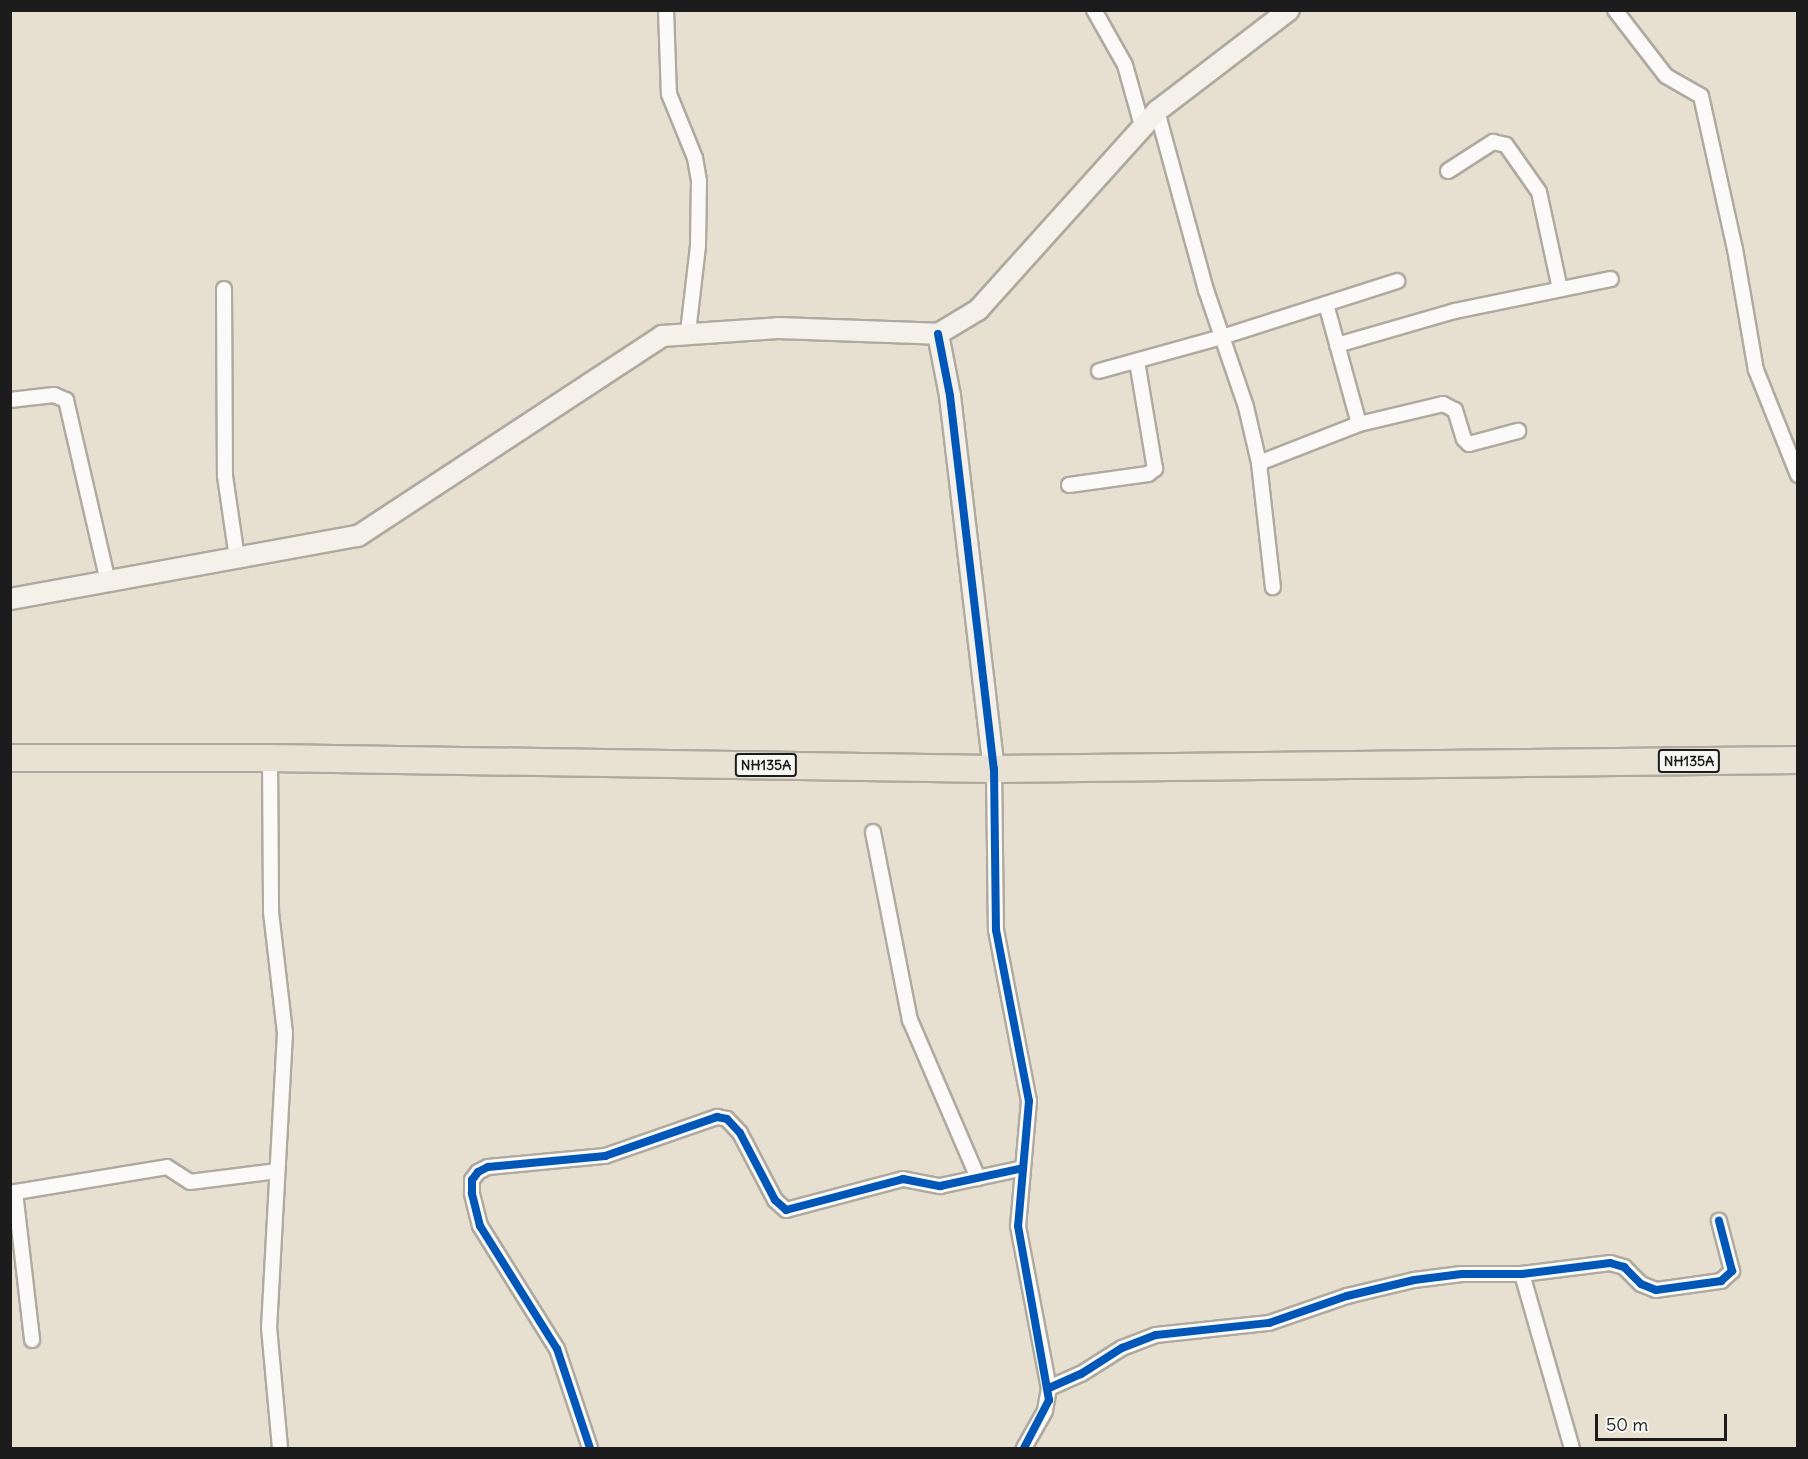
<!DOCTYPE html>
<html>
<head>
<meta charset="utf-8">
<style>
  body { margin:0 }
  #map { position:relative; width:1808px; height:1459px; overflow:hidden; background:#e7e0d1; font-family:Delius,sans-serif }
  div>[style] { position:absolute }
  .roads { filter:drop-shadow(2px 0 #aeaaa0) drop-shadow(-2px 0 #aeaaa0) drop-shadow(0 2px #aeaaa0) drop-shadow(0 -2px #aeaaa0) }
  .street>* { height:14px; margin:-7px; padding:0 7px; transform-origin:7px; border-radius:7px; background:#fbfaf8 }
  .secondary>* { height:20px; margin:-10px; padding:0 10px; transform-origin:10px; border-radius:10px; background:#f4f0ea }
  .highway>* { height:26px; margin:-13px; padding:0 13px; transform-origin:13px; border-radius:13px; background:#e9e1d4 }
  .cycleway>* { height:8px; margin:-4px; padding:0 4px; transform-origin:4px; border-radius:4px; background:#0057b8 }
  span { translate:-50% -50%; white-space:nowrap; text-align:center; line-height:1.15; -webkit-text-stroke:4.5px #f6f6f2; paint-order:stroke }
  .shield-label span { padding:2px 4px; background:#f6f6f2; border:2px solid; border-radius:4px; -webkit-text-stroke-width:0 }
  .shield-label { font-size:14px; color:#1c1c1c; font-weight:700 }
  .frame { position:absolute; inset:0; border:12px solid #1c1c1c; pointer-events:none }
  .scale { position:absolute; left:1595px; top:1414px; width:132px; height:27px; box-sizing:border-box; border:3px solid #1c1c1c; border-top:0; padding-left:8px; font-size:18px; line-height:21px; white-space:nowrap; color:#1c1c1c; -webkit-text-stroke:4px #f6f6f2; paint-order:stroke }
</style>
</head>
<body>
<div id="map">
  <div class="roads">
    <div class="street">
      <i style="left:666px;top:10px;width:84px;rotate:88deg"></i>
      <i style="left:669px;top:94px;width:69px;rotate:67.9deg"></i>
      <i style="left:695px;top:158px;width:23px;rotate:80deg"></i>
      <i style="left:699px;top:181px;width:65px;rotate:90.9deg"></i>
      <i style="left:698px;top:246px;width:88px;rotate:96.6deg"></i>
      <i style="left:1094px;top:10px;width:63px;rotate:60.6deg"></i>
      <i style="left:1125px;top:65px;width:63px;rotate:74.4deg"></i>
      <i style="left:1615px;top:10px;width:83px;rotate:52.3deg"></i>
      <i style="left:1666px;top:76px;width:40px;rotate:29.7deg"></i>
      <i style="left:1701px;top:96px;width:157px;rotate:77.5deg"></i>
      <i style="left:1735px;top:249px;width:123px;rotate:80.2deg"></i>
      <i style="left:1756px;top:370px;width:113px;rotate:68.2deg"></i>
      <i style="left:1157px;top:111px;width:186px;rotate:74.7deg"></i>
      <i style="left:1206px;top:290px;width:124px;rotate:71.1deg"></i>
      <i style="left:1246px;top:407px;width:57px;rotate:76.9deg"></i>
      <i style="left:1259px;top:463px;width:125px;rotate:83.6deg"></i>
      <i style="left:1448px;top:171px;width:54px;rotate:-32.8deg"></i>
      <i style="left:1493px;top:142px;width:13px;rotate:13deg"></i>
      <i style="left:1506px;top:145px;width:57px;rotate:54.9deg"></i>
      <i style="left:1539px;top:192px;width:99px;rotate:77.8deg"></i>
      <i style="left:224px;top:289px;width:187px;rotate:89.7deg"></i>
      <i style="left:225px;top:476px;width:83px;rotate:81.7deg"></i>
      <i style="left:1326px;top:304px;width:124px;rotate:74.6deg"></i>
      <i style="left:1337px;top:345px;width:123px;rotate:-16.1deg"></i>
      <i style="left:1455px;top:311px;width:159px;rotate:-11.6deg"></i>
      <i style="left:1099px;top:371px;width:128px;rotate:-15.5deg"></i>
      <i style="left:1222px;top:337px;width:184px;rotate:-17.7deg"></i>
      <i style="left:10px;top:400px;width:44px;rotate:-6.5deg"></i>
      <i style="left:54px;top:395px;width:13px;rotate:23deg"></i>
      <i style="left:66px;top:400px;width:187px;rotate:77deg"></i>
      <i style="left:1259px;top:463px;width:107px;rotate:-21.3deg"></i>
      <i style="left:1359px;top:424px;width:86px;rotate:-13.4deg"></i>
      <i style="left:1443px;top:404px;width:13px;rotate:27deg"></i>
      <i style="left:1455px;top:410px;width:30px;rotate:73deg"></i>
      <i style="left:1464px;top:439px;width:7px;rotate:45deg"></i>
      <i style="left:1469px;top:444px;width:51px;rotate:-14.9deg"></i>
      <i style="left:1069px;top:485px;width:80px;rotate:-7.9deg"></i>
      <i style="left:1148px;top:474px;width:9px;rotate:-36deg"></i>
      <i style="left:1155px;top:469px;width:109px;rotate:-99.5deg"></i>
      <i style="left:270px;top:758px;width:154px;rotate:89.6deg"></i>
      <i style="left:271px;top:912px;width:122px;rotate:83.4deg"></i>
      <i style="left:285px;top:1033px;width:294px;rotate:93.1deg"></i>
      <i style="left:269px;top:1327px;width:121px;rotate:84.8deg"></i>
      <i style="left:994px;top:769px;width:161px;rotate:89.3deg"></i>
      <i style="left:996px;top:930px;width:174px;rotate:79.1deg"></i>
      <i style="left:1029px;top:1101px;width:125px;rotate:95deg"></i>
      <i style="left:1018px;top:1226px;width:165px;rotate:79.2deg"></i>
      <i style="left:1049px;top:1388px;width:23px;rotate:100deg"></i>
      <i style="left:1045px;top:1411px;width:43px;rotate:119.6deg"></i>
      <i style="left:873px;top:832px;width:192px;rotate:78.9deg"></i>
      <i style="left:910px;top:1020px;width:172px;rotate:66.7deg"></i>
      <i style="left:15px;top:1192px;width:149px;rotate:83.4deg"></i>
      <i style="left:10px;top:1193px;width:159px;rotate:-9.4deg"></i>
      <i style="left:167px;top:1167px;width:27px;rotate:33deg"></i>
      <i style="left:190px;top:1182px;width:88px;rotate:-7.2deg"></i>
      <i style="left:1522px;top:1274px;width:181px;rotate:74deg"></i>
      <i style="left:1049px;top:1388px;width:35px;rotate:-24deg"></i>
      <i style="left:1081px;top:1374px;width:49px;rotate:-32.4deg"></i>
      <i style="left:1122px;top:1348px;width:36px;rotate:-21deg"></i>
      <i style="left:1156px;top:1335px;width:114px;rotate:-6.1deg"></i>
      <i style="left:1269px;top:1323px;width:83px;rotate:-19.1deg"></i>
      <i style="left:1347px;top:1296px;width:69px;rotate:-13.4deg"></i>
      <i style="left:1414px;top:1280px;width:48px;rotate:-7.1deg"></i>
      <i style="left:1462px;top:1274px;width:60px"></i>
      <i style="left:1522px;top:1274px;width:89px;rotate:-7.1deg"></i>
      <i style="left:1610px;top:1263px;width:15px;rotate:16deg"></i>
      <i style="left:1624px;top:1267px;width:24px;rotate:45deg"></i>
      <i style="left:1641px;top:1284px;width:16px;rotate:22deg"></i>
      <i style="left:1656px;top:1290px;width:66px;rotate:-7.9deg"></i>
      <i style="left:1721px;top:1281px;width:15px;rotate:-42deg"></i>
      <i style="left:1732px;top:1271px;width:52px;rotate:-104.6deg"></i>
      <i style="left:590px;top:1448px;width:104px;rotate:-108.4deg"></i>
      <i style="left:557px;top:1349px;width:145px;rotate:-122deg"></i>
      <i style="left:480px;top:1226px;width:34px;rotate:-104deg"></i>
      <i style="left:472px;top:1193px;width:13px;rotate:-90deg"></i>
      <i style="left:472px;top:1180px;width:10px;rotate:-53deg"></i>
      <i style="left:478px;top:1172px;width:11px;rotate:-27deg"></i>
      <i style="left:488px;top:1167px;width:118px;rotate:-5.4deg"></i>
      <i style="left:605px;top:1156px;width:119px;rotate:-19.2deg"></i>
      <i style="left:717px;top:1117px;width:10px;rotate:11deg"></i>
      <i style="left:727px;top:1119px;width:19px;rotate:47deg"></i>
      <i style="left:740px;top:1133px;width:76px;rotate:62.4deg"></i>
      <i style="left:775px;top:1200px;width:15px;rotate:42deg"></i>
      <i style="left:786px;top:1210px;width:121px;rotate:-14.8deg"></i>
      <i style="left:903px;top:1179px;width:38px;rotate:11deg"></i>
      <i style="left:940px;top:1186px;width:85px;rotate:-12.2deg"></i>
    </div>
    <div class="secondary">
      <i style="left:938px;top:334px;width:63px;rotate:79deg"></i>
      <i style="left:950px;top:396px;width:376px;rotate:83.3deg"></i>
      <i style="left:10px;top:599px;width:354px;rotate:-10.3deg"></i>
      <i style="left:358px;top:536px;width:364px;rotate:-33.3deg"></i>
      <i style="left:662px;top:336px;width:116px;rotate:-3.9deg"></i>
      <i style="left:778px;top:328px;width:160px;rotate:2.1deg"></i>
      <i style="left:938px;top:334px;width:47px;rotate:-31deg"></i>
      <i style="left:978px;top:310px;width:268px;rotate:-48deg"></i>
      <i style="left:1157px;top:111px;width:166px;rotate:-37.4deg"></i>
    </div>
    <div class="highway">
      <i style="left:10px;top:758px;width:260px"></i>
      <i style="left:270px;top:758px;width:724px;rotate:0.87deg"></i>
      <i style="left:994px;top:769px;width:804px;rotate:-0.64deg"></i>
    </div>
  </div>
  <div class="cycleway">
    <i style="left:938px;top:334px;width:63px;rotate:79deg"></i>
    <i style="left:950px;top:396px;width:376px;rotate:83.3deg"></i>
    <i style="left:994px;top:769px;width:161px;rotate:89.3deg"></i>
    <i style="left:996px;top:930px;width:174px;rotate:79.1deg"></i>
    <i style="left:1029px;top:1101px;width:125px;rotate:95deg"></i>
    <i style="left:1018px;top:1226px;width:177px;rotate:79.9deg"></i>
    <i style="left:1049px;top:1400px;width:54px;rotate:117.5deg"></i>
    <i style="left:1049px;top:1388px;width:35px;rotate:-24deg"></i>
    <i style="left:1081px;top:1374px;width:49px;rotate:-32.4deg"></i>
    <i style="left:1122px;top:1348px;width:36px;rotate:-21deg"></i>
    <i style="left:1156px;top:1335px;width:114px;rotate:-6.1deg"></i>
    <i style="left:1269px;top:1323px;width:83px;rotate:-19.1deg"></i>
    <i style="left:1347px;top:1296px;width:69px;rotate:-13.4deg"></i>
    <i style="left:1414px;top:1280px;width:48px;rotate:-7.1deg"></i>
    <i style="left:1462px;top:1274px;width:60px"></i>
    <i style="left:1522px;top:1274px;width:89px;rotate:-7.1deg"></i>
    <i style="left:1610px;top:1263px;width:15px;rotate:16deg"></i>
    <i style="left:1624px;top:1267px;width:24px;rotate:45deg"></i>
    <i style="left:1641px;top:1284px;width:16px;rotate:22deg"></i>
    <i style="left:1656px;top:1290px;width:66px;rotate:-7.9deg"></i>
    <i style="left:1721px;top:1281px;width:15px;rotate:-42deg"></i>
    <i style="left:1732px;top:1271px;width:52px;rotate:-104.6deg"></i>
    <i style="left:590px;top:1448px;width:104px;rotate:-108.4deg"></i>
    <i style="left:557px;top:1349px;width:145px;rotate:-122deg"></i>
    <i style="left:480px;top:1226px;width:34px;rotate:-104deg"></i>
    <i style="left:472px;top:1193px;width:13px;rotate:-90deg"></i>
    <i style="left:472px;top:1180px;width:10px;rotate:-53deg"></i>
    <i style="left:478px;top:1172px;width:11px;rotate:-27deg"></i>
    <i style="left:488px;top:1167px;width:118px;rotate:-5.4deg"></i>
    <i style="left:605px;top:1156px;width:119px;rotate:-19.2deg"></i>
    <i style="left:717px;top:1117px;width:10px;rotate:11deg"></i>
    <i style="left:727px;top:1119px;width:19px;rotate:47deg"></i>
    <i style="left:740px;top:1133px;width:76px;rotate:62.4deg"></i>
    <i style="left:775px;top:1200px;width:15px;rotate:42deg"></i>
    <i style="left:786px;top:1210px;width:121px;rotate:-14.8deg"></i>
    <i style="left:903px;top:1179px;width:38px;rotate:11deg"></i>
    <i style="left:940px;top:1186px;width:85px;rotate:-12.2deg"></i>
  </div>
  <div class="shield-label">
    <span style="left:1689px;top:761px">NH135A</span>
    <span style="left:766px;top:765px">NH135A</span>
  </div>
  <div class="frame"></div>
  <div class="scale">50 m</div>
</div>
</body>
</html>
